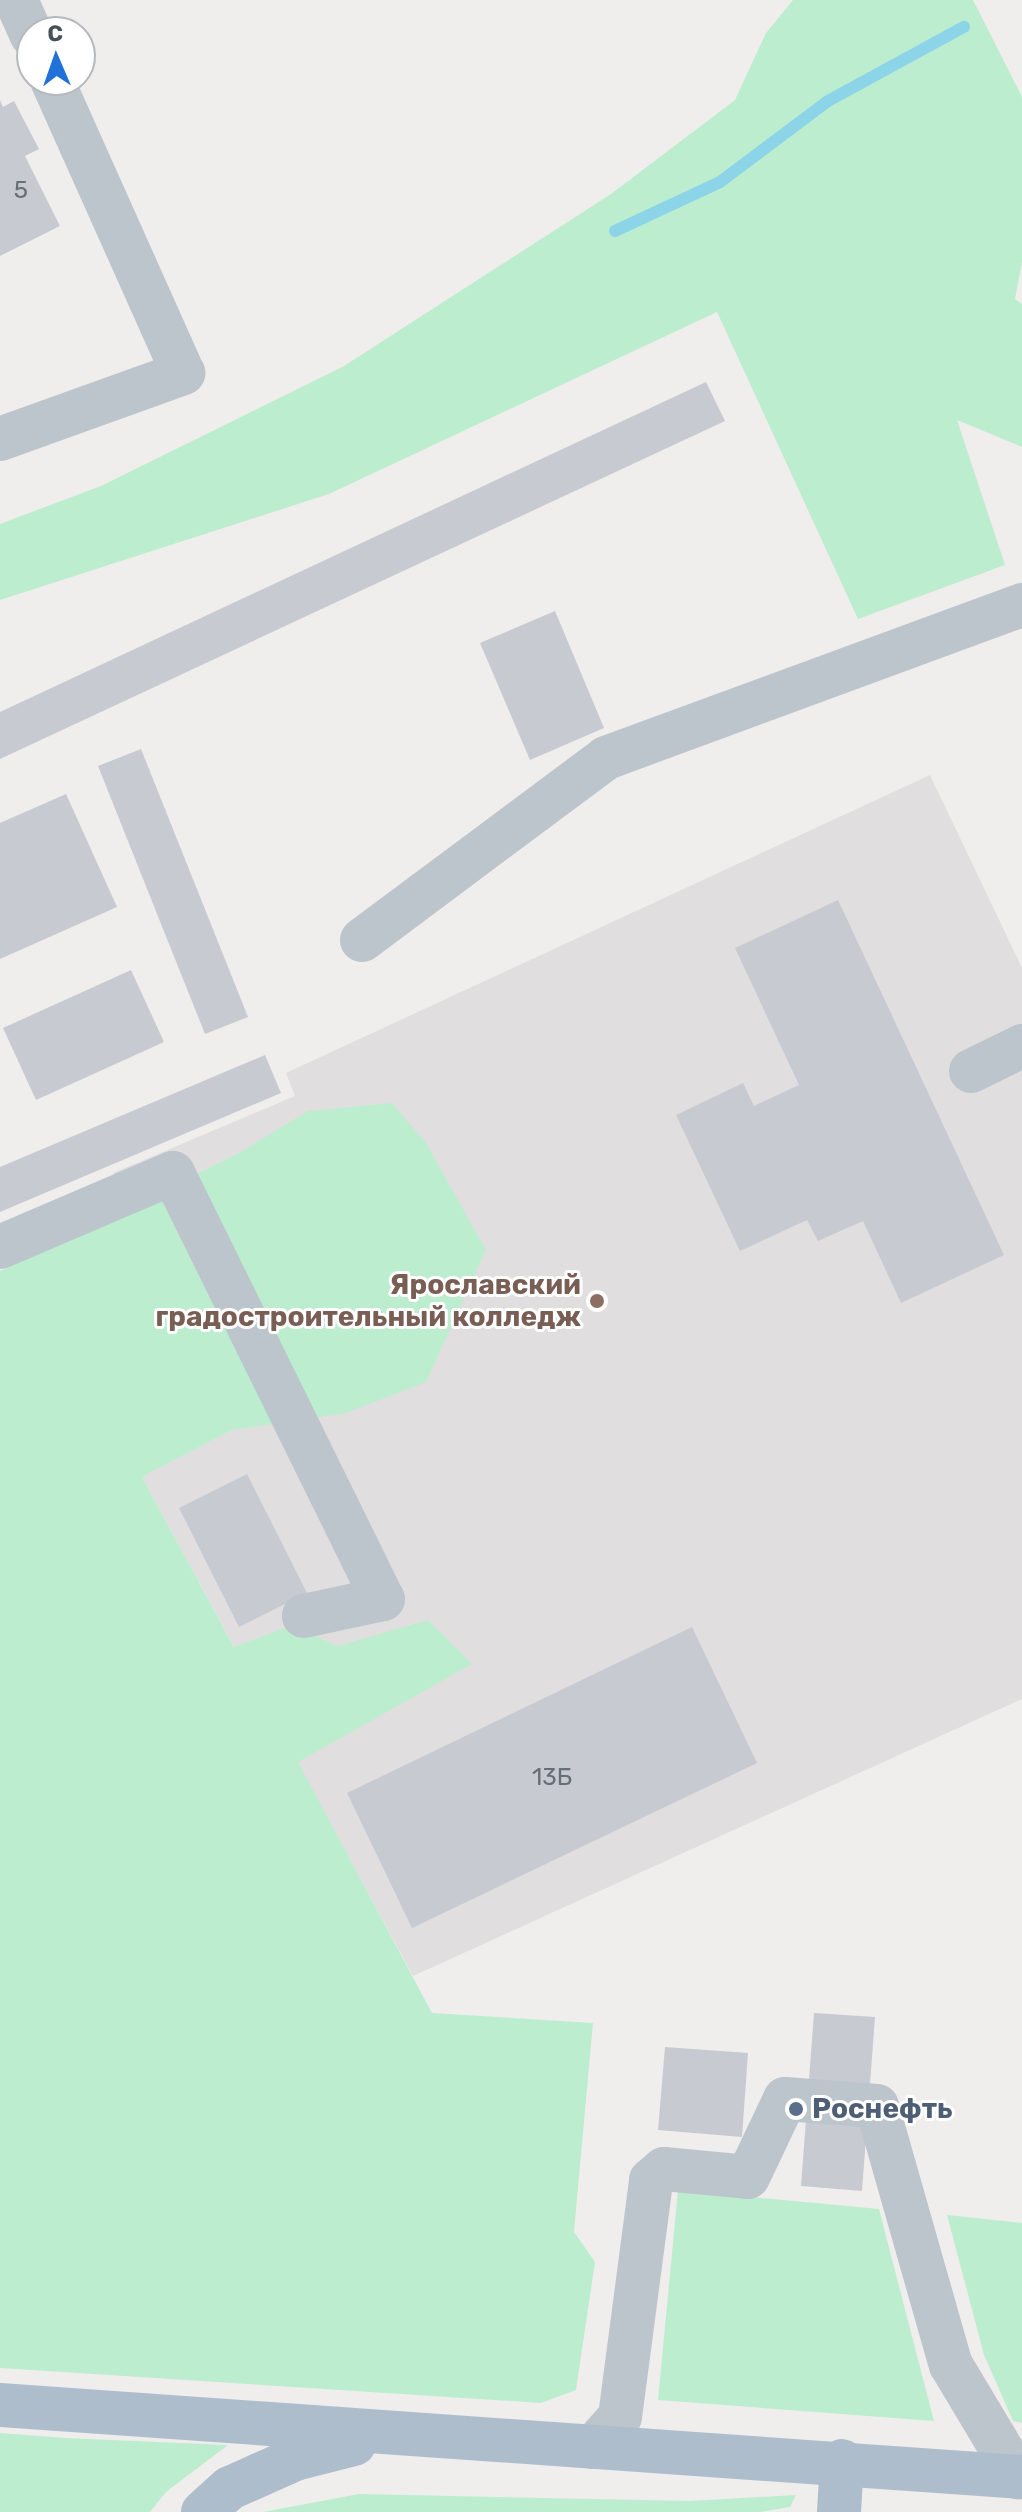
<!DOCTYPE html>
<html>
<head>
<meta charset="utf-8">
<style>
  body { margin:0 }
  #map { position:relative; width:1022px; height:2512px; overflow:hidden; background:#f0eded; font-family:Rubik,sans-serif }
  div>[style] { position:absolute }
  .education>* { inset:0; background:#e1dedf }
  .green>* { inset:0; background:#bdedcf }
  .stream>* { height:12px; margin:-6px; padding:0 6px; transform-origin:6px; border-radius:6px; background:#8cd5e8 }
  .building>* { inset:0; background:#c7cad0 }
  .minor>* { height:44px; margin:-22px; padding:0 22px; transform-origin:22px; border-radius:22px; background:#bcc5cc }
  .major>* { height:44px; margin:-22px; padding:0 22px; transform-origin:22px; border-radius:22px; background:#aebdcc }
  .dots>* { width:22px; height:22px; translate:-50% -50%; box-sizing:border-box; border:4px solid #fff; border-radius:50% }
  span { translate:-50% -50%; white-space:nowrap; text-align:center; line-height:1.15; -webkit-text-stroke:6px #fff; paint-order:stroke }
  .number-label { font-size:24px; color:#666f78 }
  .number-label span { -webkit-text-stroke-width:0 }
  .education-label { font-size:28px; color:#785e54; font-weight:700 }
  .right { translate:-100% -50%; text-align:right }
  .service-label { font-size:28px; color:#4e5e75; font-weight:700 }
  .left { translate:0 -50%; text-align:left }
  .north { position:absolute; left:16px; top:16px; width:80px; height:80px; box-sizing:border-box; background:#fff; border:2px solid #b5b9bd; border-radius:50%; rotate:358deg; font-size:22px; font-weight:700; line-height:32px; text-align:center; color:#46515a }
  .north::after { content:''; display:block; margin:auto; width:28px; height:36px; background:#2071d8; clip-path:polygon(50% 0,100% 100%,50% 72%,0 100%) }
</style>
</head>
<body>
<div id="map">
  <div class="education">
    <i style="clip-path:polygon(930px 775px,1022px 968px,1022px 1699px,413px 1976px,142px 1477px,232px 1430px,113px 1173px,295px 1096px,286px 1073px)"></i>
  </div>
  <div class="green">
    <i style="clip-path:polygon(793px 0,973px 0,1022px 97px,1022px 262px,1015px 299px,1022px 304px,1022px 447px,957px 420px,1005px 565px,858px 619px,717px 312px,329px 494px,0 600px,0 524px,101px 486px,344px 366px,611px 194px,735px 100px,766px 33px)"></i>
    <i style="clip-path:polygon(392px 1103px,426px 1143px,486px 1250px,426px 1382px,346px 1413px,232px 1430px,142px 1477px,234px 1647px,290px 1626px,338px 1646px,428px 1620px,472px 1664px,298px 1762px,432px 2013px,593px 2023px,574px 2232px,595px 2262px,576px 2390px,541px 2403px,0 2368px,0 1271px,239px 1153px,308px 1111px)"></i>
    <i style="clip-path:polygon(678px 2190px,879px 2209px,934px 2421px,658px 2400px)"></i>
    <i style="clip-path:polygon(947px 2215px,1022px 2223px,1022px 2423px,1013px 2421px,984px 2355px)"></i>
    <i style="clip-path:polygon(0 2433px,65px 2438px,228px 2445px,166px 2492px,150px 2512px,0 2512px)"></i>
    <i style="clip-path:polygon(359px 2494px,690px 2501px,796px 2495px,790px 2507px,760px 2512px,263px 2512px)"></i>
  </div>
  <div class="stream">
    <i style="left:615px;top:231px;width:116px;rotate:-25deg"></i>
    <i style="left:720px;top:182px;width:135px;rotate:-36.9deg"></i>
    <i style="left:828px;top:101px;width:155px;rotate:-28.6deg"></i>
  </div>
  <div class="building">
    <i style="clip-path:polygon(0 100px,3px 107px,14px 101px,39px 149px,25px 156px,60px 226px,0 256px)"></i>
    <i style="clip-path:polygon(706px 382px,725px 421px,0 759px,0 712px)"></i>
    <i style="clip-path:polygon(555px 611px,604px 728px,530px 760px,480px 643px)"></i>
    <i style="clip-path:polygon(141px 749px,248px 1017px,205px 1034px,98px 766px)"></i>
    <i style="clip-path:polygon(66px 794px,117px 907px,0 959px,0 823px)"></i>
    <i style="clip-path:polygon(838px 900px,1004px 1255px,901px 1303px,863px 1221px,818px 1241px,807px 1220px,740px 1251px,676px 1115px,743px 1083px,754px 1106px,799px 1085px,735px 948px)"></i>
    <i style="clip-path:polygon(131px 970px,164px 1042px,36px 1100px,3px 1028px)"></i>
    <i style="clip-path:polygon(265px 1055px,281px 1093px,0 1212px,0 1167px)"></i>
    <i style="clip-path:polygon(247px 1474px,307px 1593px,239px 1627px,179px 1508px)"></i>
    <i style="clip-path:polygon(692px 1627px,757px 1763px,412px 1928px,347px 1793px)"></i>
    <i style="clip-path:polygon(814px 2013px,875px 2017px,862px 2191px,801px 2186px)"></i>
    <i style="clip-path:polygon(665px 2047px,748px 2053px,742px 2137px,658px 2130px)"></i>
  </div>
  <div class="minor">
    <i style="left:16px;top:0;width:39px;rotate:66deg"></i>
    <i style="left:0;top:439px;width:195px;rotate:-19.8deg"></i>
    <i style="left:183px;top:373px;width:321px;rotate:-114.1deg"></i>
    <i style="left:362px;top:940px;width:304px;rotate:-36.7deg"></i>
    <i style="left:606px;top:758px;width:443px;rotate:-20.2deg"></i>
    <i style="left:971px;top:1071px;width:57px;rotate:-26.1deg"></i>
    <i style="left:0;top:1247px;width:188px;rotate:-23.2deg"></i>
    <i style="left:173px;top:1173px;width:475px;rotate:63.8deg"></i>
    <i style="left:383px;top:1599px;width:81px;rotate:167.9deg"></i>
    <i style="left:593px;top:2447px;width:40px;rotate:-48deg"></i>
    <i style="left:620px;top:2417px;width:239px;rotate:-82.5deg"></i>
    <i style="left:651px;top:2180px;width:17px;rotate:-40deg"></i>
    <i style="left:664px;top:2169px;width:84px;rotate:5.4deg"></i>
    <i style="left:748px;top:2177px;width:86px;rotate:-64.6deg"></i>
    <i style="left:785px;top:2099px;width:92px;rotate:4.4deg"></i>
    <i style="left:877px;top:2106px;width:269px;rotate:74.1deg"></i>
    <i style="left:951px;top:2365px;width:131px;rotate:59.1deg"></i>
  </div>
  <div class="major">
    <i style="left:0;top:2405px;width:1025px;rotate:4.03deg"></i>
    <i style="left:203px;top:2512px;width:36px;rotate:-42deg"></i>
    <i style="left:230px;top:2488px;width:71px;rotate:-24deg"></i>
    <i style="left:295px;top:2459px;width:61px;rotate:-14.3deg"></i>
    <i style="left:839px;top:2512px;width:51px;rotate:-86.6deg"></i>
  </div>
  <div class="dots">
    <i style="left:597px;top:1301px;background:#8d6e63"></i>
    <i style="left:796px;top:2109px;background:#5c6f8a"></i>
  </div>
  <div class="number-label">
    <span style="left:21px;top:191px">5</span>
    <span style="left:552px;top:1778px">13Б</span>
  </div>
  <div class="education-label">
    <span class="right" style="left:581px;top:1301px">Ярославский<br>градостроительный колледж</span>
  </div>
  <div class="service-label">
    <span class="left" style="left:812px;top:2109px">Роснефть</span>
  </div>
  <div class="north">С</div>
</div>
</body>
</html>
